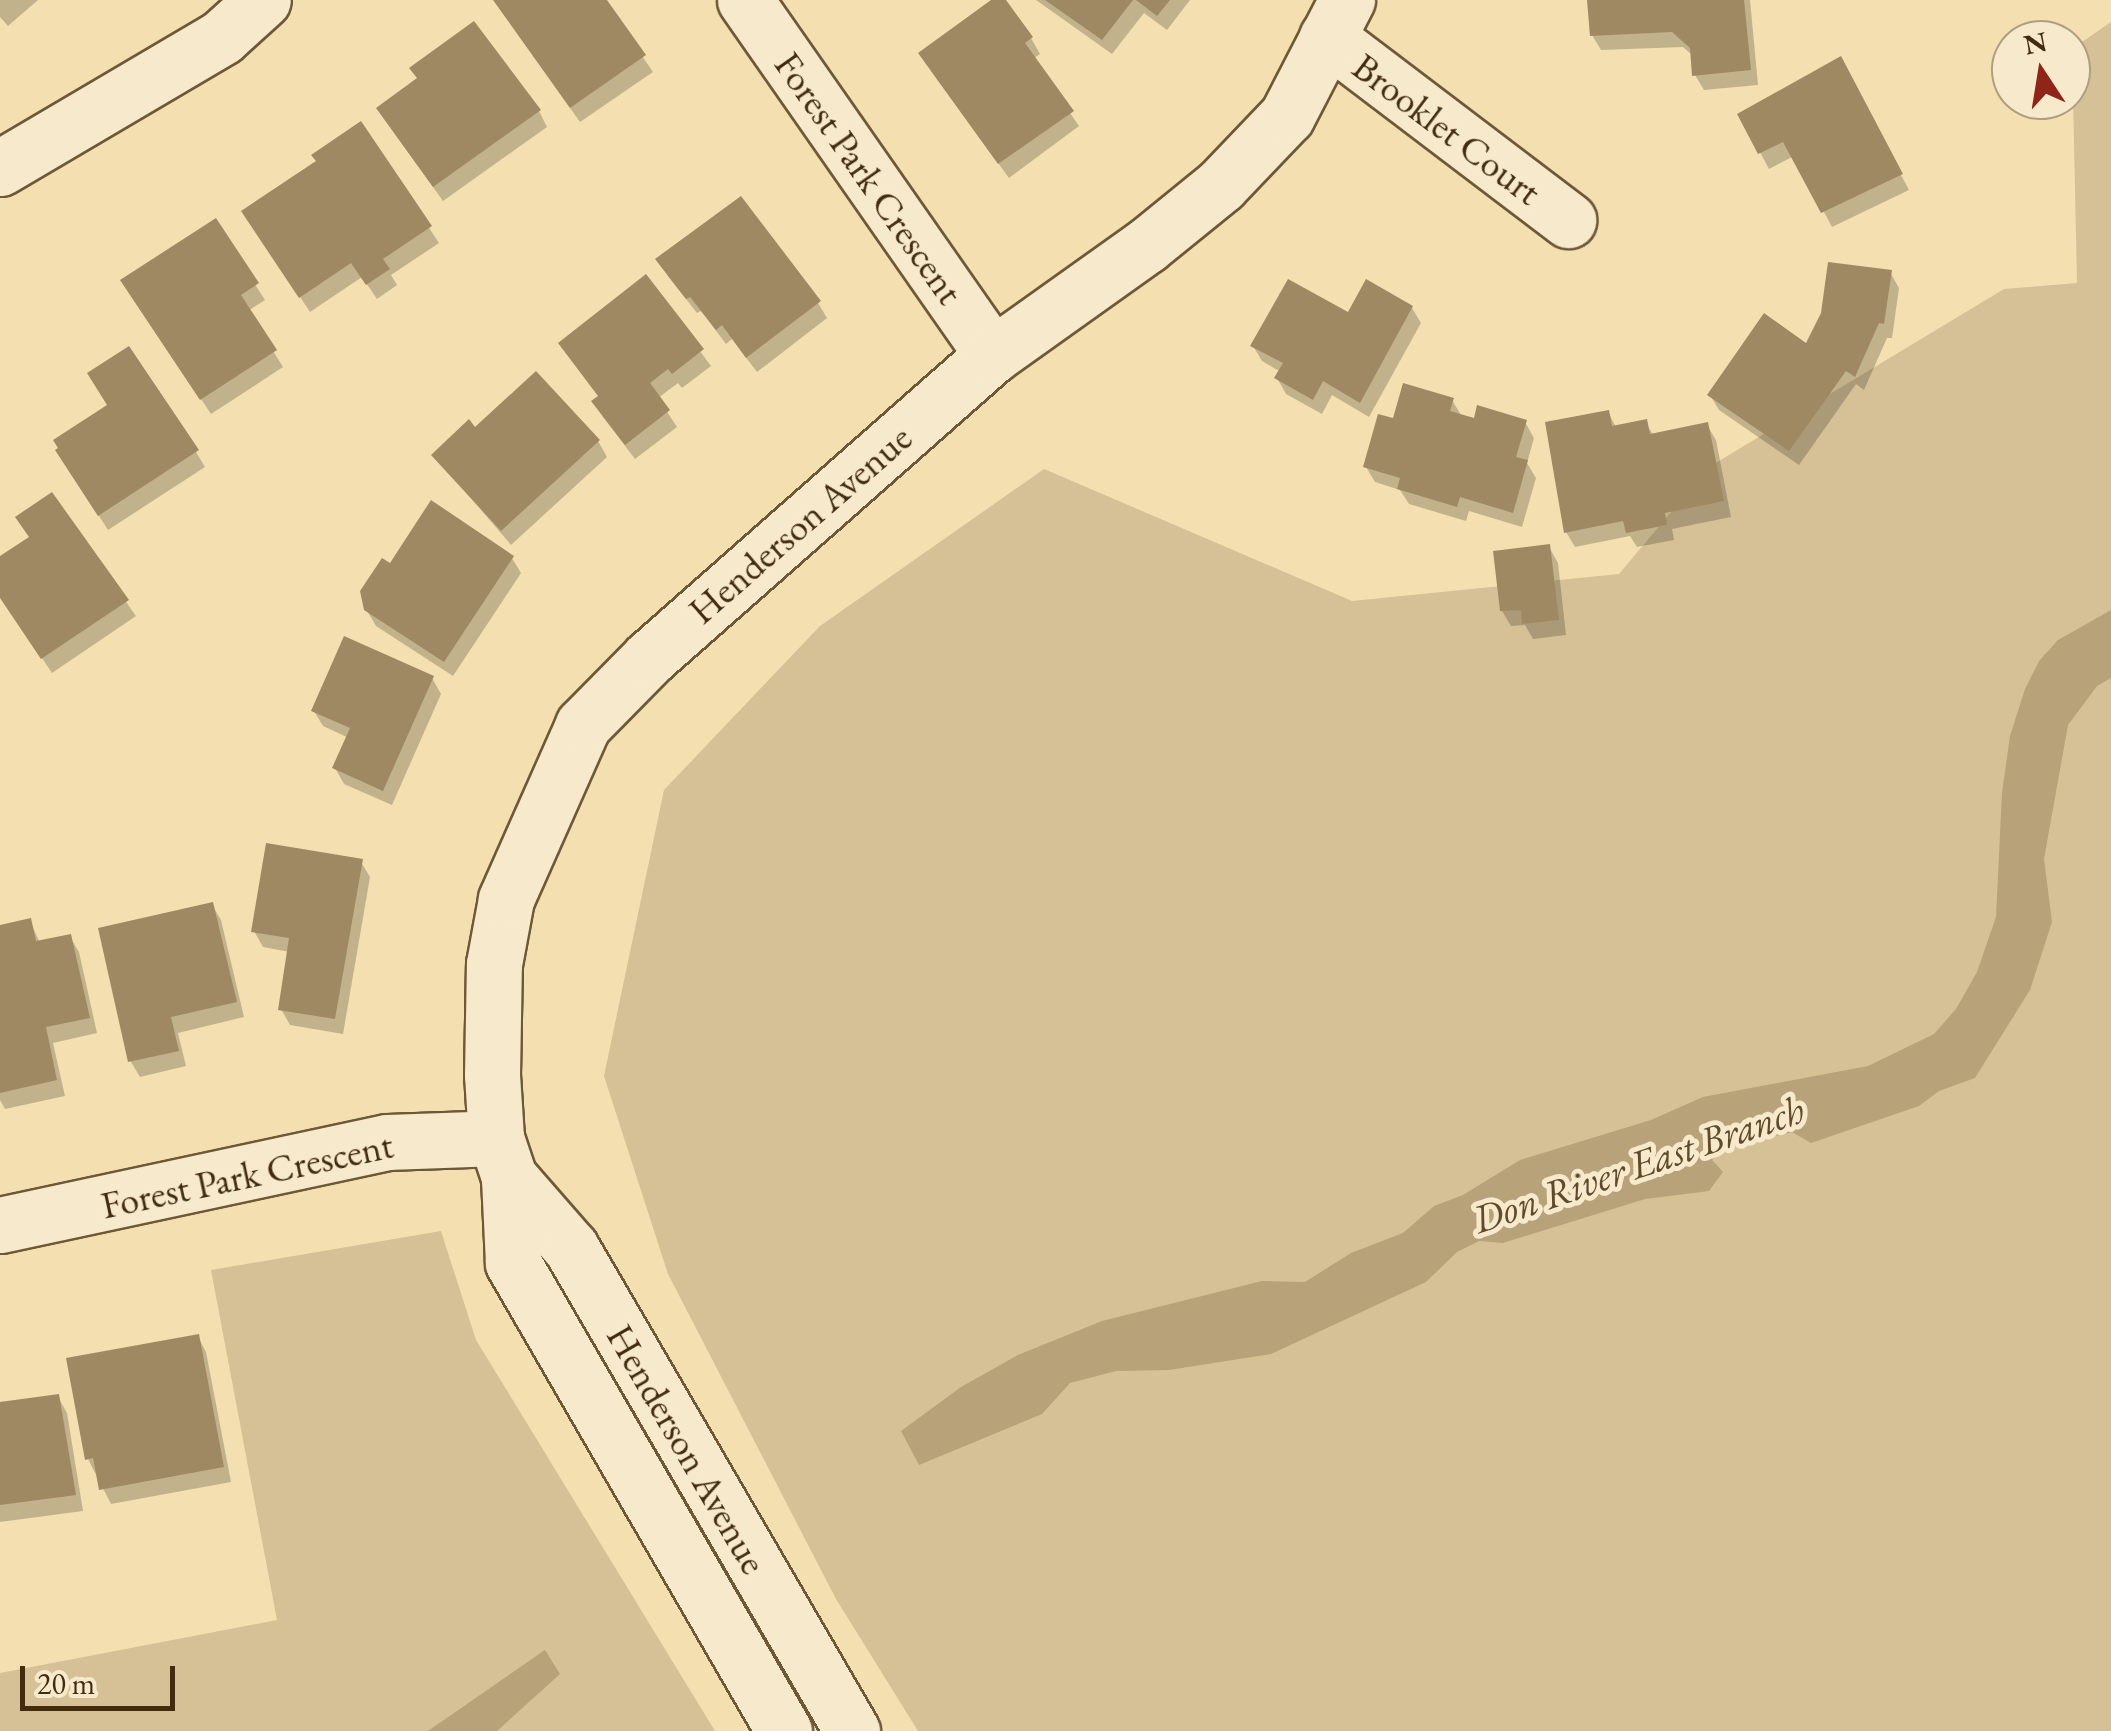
<!DOCTYPE html>
<html>
<head>
<meta charset="utf-8">
<style>
  body { margin:0 }
  #map { position:relative; width:2111px; height:1731px; overflow:hidden; background:#f3dfb0; font-family:"EB Garamond",serif }
  div>[style] { position:absolute }
  .green>* { inset:0; background:#d5c195 }
  .water>* { inset:0; background:#b7a279 }
  .shadow>* { inset:0; background:#0003 }
  .building>* { inset:0; background:#9e8963 }
  .roads { filter:drop-shadow(2px 0 #6e5937) drop-shadow(-2px 0 #6e5937) drop-shadow(0 2px #6e5937) drop-shadow(0 -2px #6e5937) }
  .minor>* { height:55px; margin:-27.5px; padding:0 27.5px; transform-origin:27.5px; border-radius:27.5px; background:#f7eacc }
  span { translate:-50% -50%; white-space:nowrap; text-align:center; line-height:1.15; -webkit-text-stroke:10px #f7eacc; paint-order:stroke }
  .street-label { font-size:38px; color:#422c0f }
  .water-label { font-size:40px; color:#5f4a2a; font-style:italic }
  .north { position:absolute; left:1991px; top:20px; width:100px; height:100px; box-sizing:border-box; background:#f7eacc; border:2px solid #af9e80; border-radius:50%; rotate:348deg; font-size:28px; font-weight:700; line-height:40px; text-align:center; color:#422c0f }
  .north::after { content:''; display:block; margin:auto; width:35px; height:45px; background:#8f2418; clip-path:polygon(50% 0,100% 100%,50% 72%,0 100%) }
  .scale { position:absolute; left:20px; top:1666px; width:155px; height:45px; box-sizing:border-box; border:5px solid #422c0f; border-top:0; padding-left:12px; font-size:30px; line-height:35px; white-space:nowrap; color:#422c0f; -webkit-text-stroke:8px #f7eacc; paint-order:stroke }
</style>
</head>
<body>
<div id="map">
  <div class="green">
    <i style="clip-path:polygon(2111px 22px,2111px 1731px,918px 1731px,836px 1599px,668px 1274px,604px 1076px,664px 790px,820px 626px,1044px 469px,1352px 601px,1619px 574px,1709px 467px,2004px 289px,2077px 283px,2072px 49px)"></i>
    <i style="clip-path:polygon(441px 1231px,476px 1340px,715px 1731px,0 1731px,0 1673px,277px 1620px,211px 1270px)"></i>
  </div>
  <div class="water">
    <i style="clip-path:polygon(2111px 610px,2111px 678px,2097px 686px,2068px 725px,2044px 859px,2052px 922px,2030px 990px,1975px 1078px,1939px 1091px,1919px 1106px,1811px 1143px,1792px 1132px,1724px 1148px,1712px 1160px,1723px 1172px,1709px 1191px,1645px 1199px,1503px 1243px,1479px 1241px,1457px 1252px,1426px 1282px,1271px 1354px,1169px 1370px,1116px 1371px,1070px 1383px,1042px 1414px,919px 1465px,901px 1431px,961px 1387px,1018px 1355px,1102px 1321px,1262px 1281px,1305px 1282px,1351px 1253px,1403px 1233px,1434px 1206px,1463px 1195px,1520px 1160px,1651px 1120px,1703px 1097px,1868px 1066px,1934px 1034px,1956px 1009px,1977px 972px,1996px 917px,2002px 793px,2010px 736px,2025px 689px,2039px 661px,2058px 640px)"></i>
    <i style="clip-path:polygon(545px 1650px,560px 1674px,497px 1731px,428px 1731px)"></i>
  </div>
  <div class="shadow">
    <i style="clip-path:polygon(0 0,38px 0,8px 26px,0 17px)"></i>
    <i style="clip-path:polygon(494px 0,604px 0,653px 72px,580px 122px)"></i>
    <i style="clip-path:polygon(995px 0,1003px 0,1031px 38px,1040px 54px,1033px 59px,1079px 126px,1009px 178px,930px 69px)"></i>
    <i style="clip-path:polygon(1036px 0,1190px 0,1167px 30px,1144px 13px,1112px 54px)"></i>
    <i style="clip-path:polygon(1589px 0,1750px 0,1758px 85px,1704px 90px,1695px 75px,1693px 56px,1683px 47px,1601px 50px,1592px 35px)"></i>
    <i style="clip-path:polygon(1848px 75px,1909px 190px,1832px 227px,1794px 156px,1769px 169px,1740px 115px)"></i>
    <i style="clip-path:polygon(539px 111px,547px 127px,443px 201px,388px 124px)"></i>
    <i style="clip-path:polygon(361px 124px,439px 243px,391px 275px,397px 285px,377px 299px,362px 277px,310px 312px,254px 227px)"></i>
    <i style="clip-path:polygon(215px 222px,265px 300px,248px 311px,283px 367px,211px 414px,132px 296px)"></i>
    <i style="clip-path:polygon(1890px 272px,1899px 288px,1892px 338px,1887px 338px,1864px 390px,1856px 384px,1799px 465px,1719px 410px,1710px 395px,1807px 347px,1823px 314px)"></i>
    <i style="clip-path:polygon(667px 275px,818px 303px,827px 318px,757px 372px,732px 339px,726px 344px,701px 311px,697px 313px)"></i>
    <i style="clip-path:polygon(646px 278px,711px 366px,682px 388px,678px 383px,658px 398px,677px 427px,635px 459px,603px 417px,594px 402px,600px 398px,561px 344px)"></i>
    <i style="clip-path:polygon(1412px 308px,1421px 323px,1369px 417px,1332px 395px,1322px 414px,1286px 394px,1277px 378px,1281px 372px,1262px 361px,1253px 346px,1349px 315px)"></i>
    <i style="clip-path:polygon(1452px 400px,1461px 415px,1475px 421px,1525px 422px,1534px 438px,1527px 463px,1536px 478px,1522px 527px,1469px 511px,1466px 521px,1409px 504px,1400px 490px,1375px 482px,1366px 467px,1394px 422px)"></i>
    <i style="clip-path:polygon(1608px 412px,1616px 427px,1645px 422px,1654px 436px,1707px 425px,1716px 440px,1731px 517px,1672px 529px,1674px 540px,1637px 547px,1630px 536px,1575px 547px,1566px 532px)"></i>
    <i style="clip-path:polygon(475px 430px,598px 441px,607px 457px,511px 545px,434px 455px)"></i>
    <i style="clip-path:polygon(196px 452px,205px 467px,108px 530px,67px 466px)"></i>
    <i style="clip-path:polygon(51px 496px,136px 616px,52px 673px,0 595px,0 559px,31px 538px)"></i>
    <i style="clip-path:polygon(1549px 547px,1558px 563px,1566px 635px,1533px 639px,1525px 625px,1511px 626px,1502px 611px)"></i>
    <i style="clip-path:polygon(512px 558px,521px 573px,453px 676px,376px 626px,366px 609px,390px 567px)"></i>
    <i style="clip-path:polygon(432px 678px,441px 694px,392px 805px,344px 784px,335px 768px,349px 738px,323px 726px,314px 711px)"></i>
    <i style="clip-path:polygon(361px 862px,370px 877px,343px 1034px,290px 1025px,281px 1009px,290px 952px,263px 947px,254px 931px)"></i>
    <i style="clip-path:polygon(212px 905px,221px 920px,244px 1017px,178px 1033px,186px 1066px,140px 1077px,131px 1062px,101px 930px)"></i>
    <i style="clip-path:polygon(30px 921px,40px 943px,70px 937px,79px 952px,97px 1033px,53px 1043px,65px 1096px,5px 1109px,0 1100px,0 928px)"></i>
    <i style="clip-path:polygon(198px 1337px,206px 1352px,231px 1482px,111px 1504px,88px 1459px)"></i>
    <i style="clip-path:polygon(58px 1397px,67px 1413px,83px 1511px,0 1522px,0 1402px)"></i>
  </div>
  <div class="building">
    <i style="clip-path:polygon(493px 0,607px 0,646px 55px,570px 108px)"></i>
    <i style="clip-path:polygon(991px 0,1006px 0,1033px 37px,1025px 43px,1074px 111px,998px 164px,918px 53px)"></i>
    <i style="clip-path:polygon(1045px 0,1133px 0,1102px 40px)"></i>
    <i style="clip-path:polygon(1136px 0,1170px 0,1157px 16px)"></i>
    <i style="clip-path:polygon(1587px 0,1744px 0,1751px 70px,1692px 76px,1690px 48px,1672px 32px,1590px 36px)"></i>
    <i style="clip-path:polygon(474px 21px,541px 110px,433px 187px,376px 108px,417px 78px,409px 68px)"></i>
    <i style="clip-path:polygon(1841px 56px,1903px 174px,1821px 213px,1783px 142px,1758px 154px,1737px 114px)"></i>
    <i style="clip-path:polygon(361px 121px,432px 226px,383px 259px,390px 269px,366px 285px,351px 263px,299px 298px,241px 211px,316px 161px,311px 155px)"></i>
    <i style="clip-path:polygon(741px 196px,821px 301px,746px 358px,722px 325px,716px 330px,690px 297px,686px 299px,655px 259px)"></i>
    <i style="clip-path:polygon(216px 218px,259px 283px,241px 295px,277px 350px,200px 400px,120px 280px)"></i>
    <i style="clip-path:polygon(1828px 262px,1892px 270px,1884px 324px,1879px 323px,1855px 377px,1846px 371px,1789px 451px,1707px 395px,1764px 313px,1806px 343px,1821px 313px)"></i>
    <i style="clip-path:polygon(646px 274px,704px 349px,672px 374px,668px 369px,650px 383px,670px 410px,625px 445px,591px 401px,598px 396px,558px 343px)"></i>
    <i style="clip-path:polygon(1288px 279px,1348px 312px,1366px 279px,1413px 306px,1360px 403px,1323px 381px,1313px 400px,1274px 378px,1283px 363px,1250px 346px)"></i>
    <i style="clip-path:polygon(129px 346px,199px 450px,98px 516px,55px 450px,58px 448px,53px 440px,107px 405px,87px 373px)"></i>
    <i style="clip-path:polygon(536px 371px,600px 440px,501px 531px,431px 455px,469px 419px,475px 427px)"></i>
    <i style="clip-path:polygon(1403px 383px,1454px 398px,1450px 411px,1474px 418px,1477px 405px,1527px 420px,1516px 457px,1528px 460px,1513px 513px,1460px 497px,1457px 507px,1397px 489px,1400px 478px,1363px 467px,1378px 414px,1393px 418px)"></i>
    <i style="clip-path:polygon(1609px 410px,1612px 426px,1647px 419px,1650px 434px,1708px 422px,1724px 501px,1665px 513px,1667px 525px,1626px 533px,1623px 521px,1564px 533px,1545px 422px)"></i>
    <i style="clip-path:polygon(52px 492px,129px 600px,41px 659px,0 598px,0 556px,29px 537px,15px 517px)"></i>
    <i style="clip-path:polygon(431px 500px,514px 556px,444px 662px,364px 610px,360px 591px,382px 558px,390px 563px)"></i>
    <i style="clip-path:polygon(1550px 544px,1559px 620px,1522px 624px,1521px 610px,1500px 611px,1493px 551px)"></i>
    <i style="clip-path:polygon(344px 636px,434px 676px,383px 791px,332px 768px,350px 728px,311px 711px)"></i>
    <i style="clip-path:polygon(266px 843px,363px 859px,335px 1019px,278px 1010px,289px 938px,251px 932px)"></i>
    <i style="clip-path:polygon(213px 902px,237px 1002px,171px 1017px,179px 1051px,128px 1062px,98px 928px)"></i>
    <i style="clip-path:polygon(31px 918px,36px 941px,71px 934px,90px 1018px,46px 1027px,57px 1080px,0 1093px,0 925px)"></i>
    <i style="clip-path:polygon(199px 1334px,224px 1467px,99px 1490px,93px 1458px,85px 1460px,66px 1358px)"></i>
    <i style="clip-path:polygon(59px 1394px,76px 1495px,0 1505px,0 1402px)"></i>
  </div>
  <div class="roads">
    <div class="minor">
      <i style="left:745px;top:0;width:433px;rotate:55.1deg"></i>
      <i style="left:1327px;top:37px;width:303px;rotate:37.2deg"></i>
      <i style="left:0;top:168px;width:258px;rotate:-30.5deg"></i>
      <i style="left:222px;top:37px;width:55px;rotate:-42.1deg"></i>
      <i style="left:509px;top:1177px;width:94px;rotate:48.9deg"></i>
      <i style="left:571px;top:1248px;width:559px;rotate:59.81deg"></i>
      <i style="left:0;top:1225px;width:396px;rotate:-12.1deg"></i>
      <i style="left:387px;top:1142px;width:109px;rotate:-2.1deg"></i>
      <i style="left:784px;top:1731px;width:541px;rotate:-120.07deg"></i>
      <i style="left:513px;top:1263px;width:86px;rotate:-92.7deg"></i>
      <i style="left:509px;top:1177px;width:41px;rotate:-108.4deg"></i>
      <i style="left:496px;top:1138px;width:63px;rotate:-93.6deg"></i>
      <i style="left:492px;top:1075px;width:111px;rotate:-89deg"></i>
      <i style="left:494px;top:964px;width:66px;rotate:-79.5deg"></i>
      <i style="left:506px;top:899px;width:190px;rotate:-66.1deg"></i>
      <i style="left:583px;top:725px;width:94px;rotate:-45.4deg"></i>
      <i style="left:649px;top:658px;width:458px;rotate:-41.4deg"></i>
      <i style="left:993px;top:355px;width:188px;rotate:-35.5deg"></i>
      <i style="left:1146px;top:246px;width:97px;rotate:-39.1deg"></i>
      <i style="left:1221px;top:185px;width:95px;rotate:-46.3deg"></i>
      <i style="left:1287px;top:116px;width:131px;rotate:-62.7deg"></i>
    </div>
  </div>
  <div class="street-label">
    <span style="left:1447px;top:129px;rotate:37deg">Brooklet Court</span>
    <span style="left:869px;top:178px;rotate:55deg">Forest Park Crescent</span>
    <span style="left:800px;top:524px;rotate:-41deg">Henderson Avenue</span>
    <span style="left:247px;top:1175px;rotate:-12deg">Forest Park Crescent</span>
    <span style="left:687px;top:1449px;rotate:60deg">Henderson Avenue</span>
  </div>
  <div class="water-label">
    <span style="left:1638px;top:1164px;rotate:-19deg">Don River East Branch</span>
  </div>
  <div class="north">N</div>
  <div class="scale">20 m</div>
</div>
</body>
</html>
